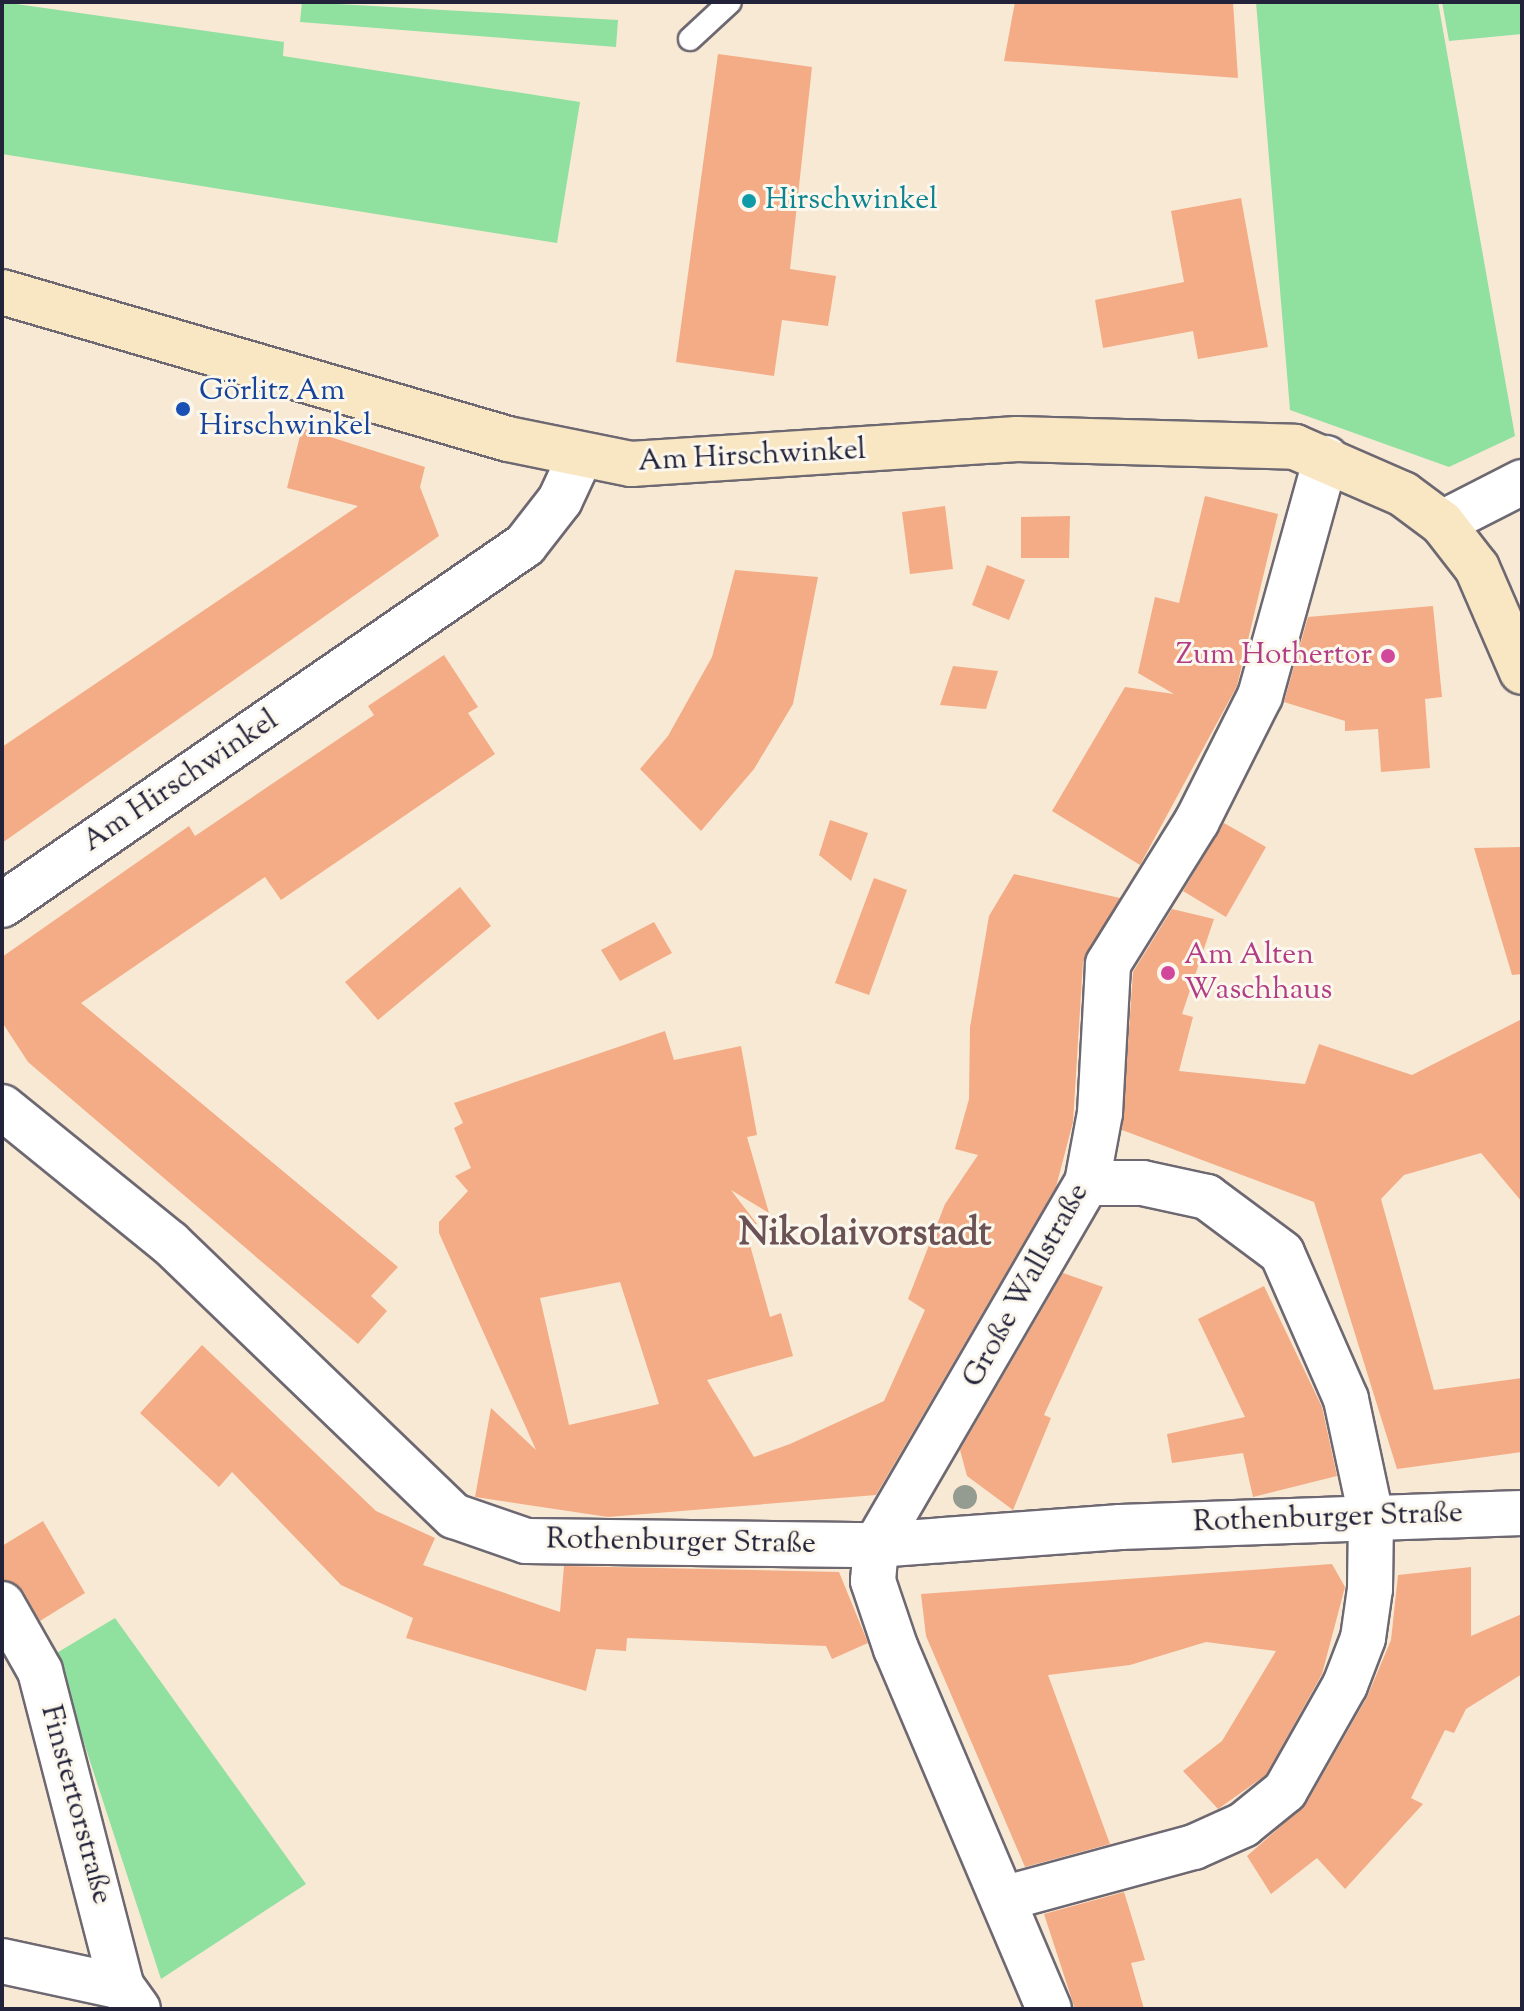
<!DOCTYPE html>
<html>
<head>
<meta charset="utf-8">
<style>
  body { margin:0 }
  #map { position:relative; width:1524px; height:2011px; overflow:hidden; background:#f8e9d5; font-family:"Sorts Mill Goudy",serif }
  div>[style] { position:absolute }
  .green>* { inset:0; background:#90e09f }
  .building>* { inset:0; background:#f3ac86 }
  .roads { filter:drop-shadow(2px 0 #6d6871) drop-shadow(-2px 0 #6d6871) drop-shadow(0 2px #6d6871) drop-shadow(0 -2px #6d6871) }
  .lane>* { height:22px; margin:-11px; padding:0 11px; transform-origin:11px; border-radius:11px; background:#fff }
  .street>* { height:44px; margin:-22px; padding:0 22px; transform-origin:22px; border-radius:22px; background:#fff }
  .secondary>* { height:44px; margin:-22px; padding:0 22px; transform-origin:22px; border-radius:22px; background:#f9e7c3 }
  .trees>* { width:24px; height:24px; margin:-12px; border-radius:50%; background:#949b91 }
  .dots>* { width:22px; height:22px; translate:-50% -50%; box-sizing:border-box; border:4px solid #fbf7ec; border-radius:50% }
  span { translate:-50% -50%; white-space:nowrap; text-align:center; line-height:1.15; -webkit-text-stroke:6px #fbf7ec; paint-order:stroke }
  .culture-label { font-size:30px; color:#0d838f }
  .left { translate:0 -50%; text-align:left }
  .transit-label { font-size:30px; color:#164399 }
  .street-label { font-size:30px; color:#22223b }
  .hotel-label { font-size:30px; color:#b23c85 }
  .right { translate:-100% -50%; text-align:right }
  .district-label { font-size:38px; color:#6b5255; font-weight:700 }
  .frame { position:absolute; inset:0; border:4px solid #22223b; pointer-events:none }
</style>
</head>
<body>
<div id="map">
  <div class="green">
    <i style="clip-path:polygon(2px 2px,284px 42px,283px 56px,580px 102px,557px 243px,2px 154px)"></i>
    <i style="clip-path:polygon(302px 2px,618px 20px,616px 47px,300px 22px)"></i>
    <i style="clip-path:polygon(1256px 2px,1438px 2px,1515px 436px,1449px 467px,1290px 410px)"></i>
    <i style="clip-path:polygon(1442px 2px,1522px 2px,1522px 34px,1449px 41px)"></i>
    <i style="clip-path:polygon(115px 1618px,306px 1884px,161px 1979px,55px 1654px)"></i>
  </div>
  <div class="building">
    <i style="clip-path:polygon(1015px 2px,1233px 2px,1238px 78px,1004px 61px)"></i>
    <i style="clip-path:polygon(718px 54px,812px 67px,790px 269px,836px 276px,828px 326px,782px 320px,774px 376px,676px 362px)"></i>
    <i style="clip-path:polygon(1241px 198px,1268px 347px,1198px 359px,1193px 331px,1103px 348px,1095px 300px,1184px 282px,1171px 211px)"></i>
    <i style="clip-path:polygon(302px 428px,425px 467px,420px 487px,439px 536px,2px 843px,2px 747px,358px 506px,287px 488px)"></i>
    <i style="clip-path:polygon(1205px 496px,1278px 514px,1237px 686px,1140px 865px,1052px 811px,1125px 687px,1174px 694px,1138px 673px,1155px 597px,1179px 603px)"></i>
    <i style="clip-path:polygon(945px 506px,953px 569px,910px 574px,902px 512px)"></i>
    <i style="clip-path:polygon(1070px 516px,1069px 558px,1021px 558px,1021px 517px)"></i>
    <i style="clip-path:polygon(987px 565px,1025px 580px,1009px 620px,972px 605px)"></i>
    <i style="clip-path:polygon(735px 570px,818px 577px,793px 704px,754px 769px,701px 831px,640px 769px,668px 736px,712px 657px)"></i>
    <i style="clip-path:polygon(1433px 606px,1442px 697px,1425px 699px,1430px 768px,1381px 772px,1378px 729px,1345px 731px,1345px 721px,1284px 702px,1308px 617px)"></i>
    <i style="clip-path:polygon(444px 655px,478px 707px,468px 713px,495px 754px,281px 900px,265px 877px,81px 1003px,398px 1267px,371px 1296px,387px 1311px,358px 1344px,28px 1062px,2px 1022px,2px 957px,189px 826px,195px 836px,374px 715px,368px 706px)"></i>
    <i style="clip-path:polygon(953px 666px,998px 671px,986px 709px,940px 705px)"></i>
    <i style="clip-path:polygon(830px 820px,868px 833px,851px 881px,819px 855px)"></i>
    <i style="clip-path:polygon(1224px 823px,1266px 847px,1226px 917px,1183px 891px)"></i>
    <i style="clip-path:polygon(1522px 847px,1522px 974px,1512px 975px,1474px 848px)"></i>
    <i style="clip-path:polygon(evenodd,1014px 874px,1120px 898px,1083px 962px,1073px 1122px,1056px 1187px,876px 1495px,608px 1517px,475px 1497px,491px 1408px,536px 1450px,439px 1233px,439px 1222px,468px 1191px,455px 1176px,471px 1168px,454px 1128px,463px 1123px,454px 1103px,665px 1031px,674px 1060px,741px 1046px,757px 1135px,747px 1137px,769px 1213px,731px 1190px,757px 1224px,745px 1227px,770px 1317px,781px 1313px,793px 1356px,707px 1380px,754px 1457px,790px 1444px,884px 1401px,925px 1310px,908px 1299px,945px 1204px,978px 1155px,955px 1149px,969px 1099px,970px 1027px,989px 916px,1014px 874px,620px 1282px,659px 1404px,569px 1425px,540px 1298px,620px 1282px)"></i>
    <i style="clip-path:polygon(874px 878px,907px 890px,869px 995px,835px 983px)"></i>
    <i style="clip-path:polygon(460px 887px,491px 926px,378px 1020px,345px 982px)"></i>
    <i style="clip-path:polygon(1172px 909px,1214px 919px,1182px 1014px,1193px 1017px,1179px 1071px,1305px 1084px,1319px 1044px,1412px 1075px,1522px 1019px,1522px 1202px,1481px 1153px,1404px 1175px,1381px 1199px,1434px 1390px,1522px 1378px,1522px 1452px,1397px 1469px,1314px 1202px,1122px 1130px,1133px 972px)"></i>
    <i style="clip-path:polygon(654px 922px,672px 953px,620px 981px,601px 950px)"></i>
    <i style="clip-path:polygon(1063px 1273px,1103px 1287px,1044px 1415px,1051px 1418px,1013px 1510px,967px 1476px,960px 1450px)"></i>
    <i style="clip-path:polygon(1264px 1286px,1322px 1407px,1337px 1476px,1253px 1497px,1243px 1453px,1172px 1463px,1167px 1434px,1245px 1417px,1198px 1319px)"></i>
    <i style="clip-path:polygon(202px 1345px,376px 1511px,435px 1538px,423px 1565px,560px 1612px,564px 1566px,839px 1572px,868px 1643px,832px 1659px,826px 1646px,627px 1638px,626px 1651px,596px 1649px,586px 1691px,406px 1638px,413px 1618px,341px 1585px,232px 1472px,219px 1487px,140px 1413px)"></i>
    <i style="clip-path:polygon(43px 1521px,85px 1593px,40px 1621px,23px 1591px,2px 1579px,2px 1546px)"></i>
    <i style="clip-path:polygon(1332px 1564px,1345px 1587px,1322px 1674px,1266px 1775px,1218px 1809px,1183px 1771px,1222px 1741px,1276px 1651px,1206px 1642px,1130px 1665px,1048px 1675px,1110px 1844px,1025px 1867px,926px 1636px,921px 1594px)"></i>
    <i style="clip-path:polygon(1471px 1567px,1471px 1636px,1522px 1614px,1522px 1674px,1466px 1709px,1454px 1733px,1445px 1730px,1411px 1798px,1423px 1804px,1345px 1889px,1317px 1858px,1271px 1894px,1247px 1856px,1306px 1804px,1367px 1697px,1391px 1640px,1398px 1575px)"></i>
    <i style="clip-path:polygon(1124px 1892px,1145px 1960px,1131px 1963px,1144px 2009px,1075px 2009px,1044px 1914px)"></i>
  </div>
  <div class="roads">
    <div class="lane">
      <i style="left:690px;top:39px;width:54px;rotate:-42.8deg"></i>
    </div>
    <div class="street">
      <i style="left:1442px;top:523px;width:90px;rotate:-27.1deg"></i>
      <i style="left:2px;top:905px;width:635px;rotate:-34.54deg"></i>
      <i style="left:525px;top:545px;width:57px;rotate:-52.1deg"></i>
      <i style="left:560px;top:500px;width:47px;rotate:-65.1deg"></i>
      <i style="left:2px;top:1107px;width:216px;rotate:39deg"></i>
      <i style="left:170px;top:1243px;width:394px;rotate:43.9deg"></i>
      <i style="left:454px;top:1516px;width:76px;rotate:19.1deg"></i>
      <i style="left:526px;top:1541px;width:350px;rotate:0.7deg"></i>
      <i style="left:876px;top:1545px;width:245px;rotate:-4.2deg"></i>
      <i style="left:1120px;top:1527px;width:402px;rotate:-2deg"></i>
      <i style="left:2px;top:1604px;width:77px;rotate:60.4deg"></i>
      <i style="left:40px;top:1671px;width:326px;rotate:75.5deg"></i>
      <i style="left:122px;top:1987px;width:27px;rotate:54deg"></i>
      <i style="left:1006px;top:1898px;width:195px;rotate:-15.2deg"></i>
      <i style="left:1194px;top:1847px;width:54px;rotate:-24.2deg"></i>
      <i style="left:1243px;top:1825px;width:54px;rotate:-39deg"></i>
      <i style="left:1285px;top:1791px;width:122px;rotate:-60.5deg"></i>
      <i style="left:1345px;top:1685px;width:50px;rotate:-69deg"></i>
      <i style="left:1363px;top:1638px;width:49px;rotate:-81.9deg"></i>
      <i style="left:1370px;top:1589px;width:73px;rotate:-89.2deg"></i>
      <i style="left:1371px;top:1516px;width:120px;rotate:-102.1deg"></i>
      <i style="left:1346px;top:1399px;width:159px;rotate:-113.7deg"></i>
      <i style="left:1282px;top:1253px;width:94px;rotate:-143.3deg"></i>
      <i style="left:1207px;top:1197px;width:66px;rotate:-167.7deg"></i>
      <i style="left:1143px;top:1183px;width:56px;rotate:180deg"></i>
      <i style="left:2px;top:1961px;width:123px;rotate:12.2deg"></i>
      <i style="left:1049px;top:2009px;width:391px;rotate:-113deg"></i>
      <i style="left:896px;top:1649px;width:72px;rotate:-108.7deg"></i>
      <i style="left:873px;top:1581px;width:36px;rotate:-85deg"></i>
      <i style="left:876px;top:1545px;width:419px;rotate:-59.8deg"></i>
      <i style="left:1087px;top:1183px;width:71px;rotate:-79.5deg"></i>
      <i style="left:1100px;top:1113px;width:149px;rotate:-86.9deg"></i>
      <i style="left:1108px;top:964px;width:168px;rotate:-58.1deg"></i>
      <i style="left:1197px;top:821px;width:140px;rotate:-63.3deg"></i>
      <i style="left:1260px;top:696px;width:247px;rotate:-74.5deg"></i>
    </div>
    <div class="secondary">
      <i style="left:2px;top:292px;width:527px;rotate:16.2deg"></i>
      <i style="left:508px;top:439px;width:126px;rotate:11.5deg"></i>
      <i style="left:631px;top:464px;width:387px;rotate:-3.7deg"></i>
      <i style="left:1017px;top:439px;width:278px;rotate:1.6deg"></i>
      <i style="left:1295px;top:447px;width:118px;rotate:23.5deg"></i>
      <i style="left:1403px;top:494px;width:49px;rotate:36.6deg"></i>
      <i style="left:1442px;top:523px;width:57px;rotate:52.1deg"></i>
      <i style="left:1477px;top:568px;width:113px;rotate:66.6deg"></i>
    </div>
  </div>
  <div class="trees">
    <i style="left:965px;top:1497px"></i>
  </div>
  <div class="dots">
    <i style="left:749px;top:201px;background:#0f9aa8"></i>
    <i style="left:183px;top:409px;background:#1a4fb4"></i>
    <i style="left:1388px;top:656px;background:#d1479c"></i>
    <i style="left:1168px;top:973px;background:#d1479c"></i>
  </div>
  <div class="culture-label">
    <span class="left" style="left:765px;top:201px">Hirschwinkel</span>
  </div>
  <div class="transit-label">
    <span class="left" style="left:199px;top:409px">Görlitz Am<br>Hirschwinkel</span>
  </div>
  <div class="street-label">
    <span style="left:752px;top:457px;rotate:-3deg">Am Hirschwinkel</span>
    <span style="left:181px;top:782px;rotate:-34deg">Am Hirschwinkel</span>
    <span style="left:1027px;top:1286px;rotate:-61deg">Große Wallstraße</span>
    <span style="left:1328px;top:1519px;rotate:-2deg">Rothenburger Straße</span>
    <span style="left:681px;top:1543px;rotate:1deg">Rothenburger Straße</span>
    <span style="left:75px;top:1805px;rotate:75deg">Finstertorstraße</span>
  </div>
  <div class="hotel-label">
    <span class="right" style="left:1372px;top:656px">Zum Hothertor</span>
    <span class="left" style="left:1184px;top:973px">Am Alten<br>Waschhaus</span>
  </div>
  <div class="district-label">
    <span style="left:865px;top:1236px">Nikolaivorstadt</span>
  </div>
  <div class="frame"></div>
</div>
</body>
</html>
